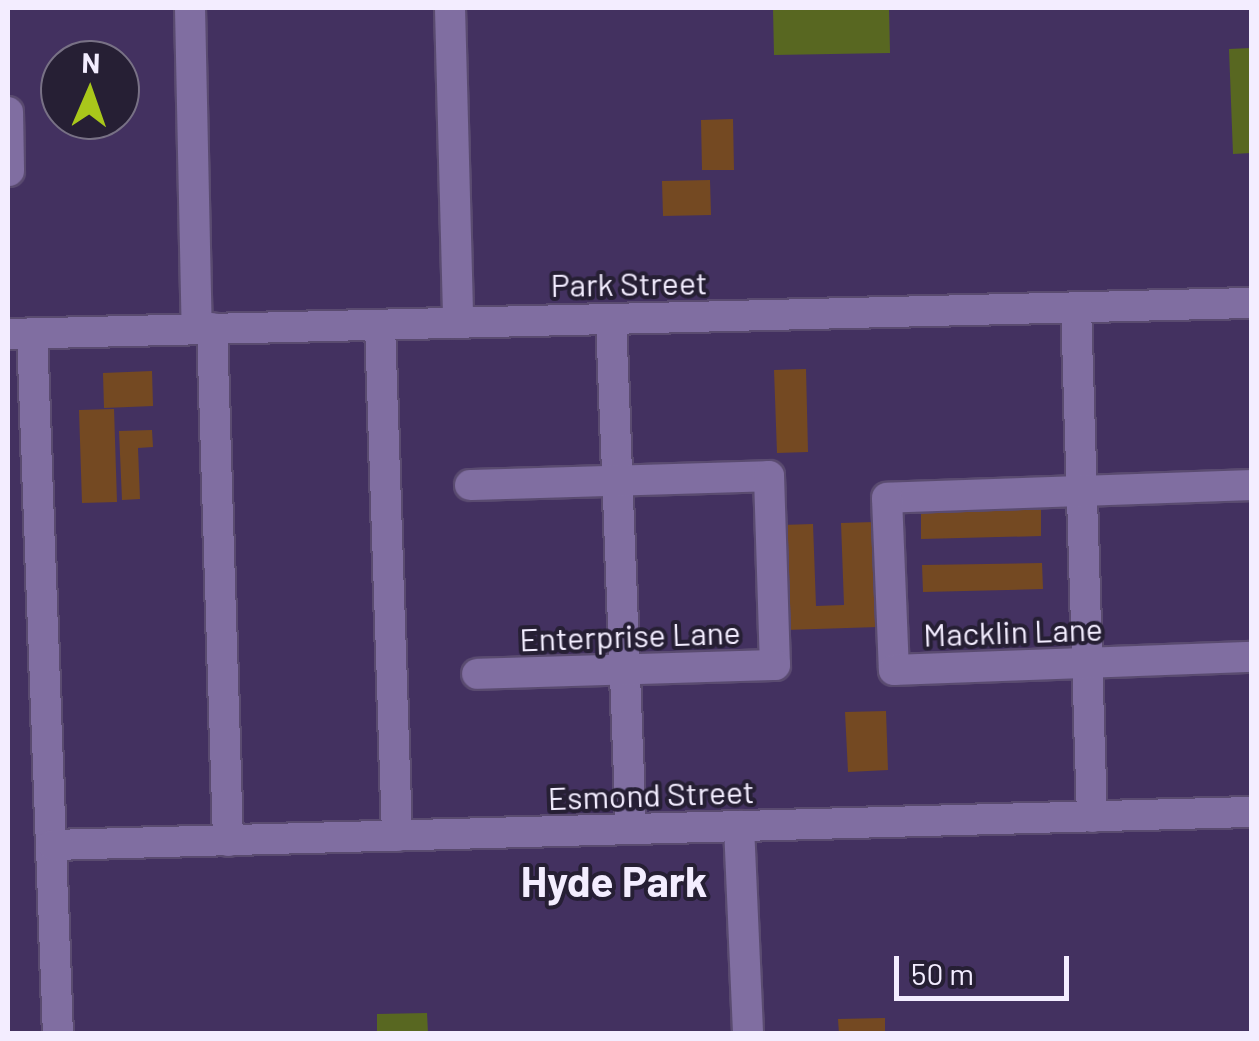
<!DOCTYPE html>
<html>
<head>
<meta charset="utf-8">
<style>
  body { margin:0 }
  #map { position:relative; width:1259px; height:1041px; overflow:hidden; background:#433160; font-family:Barlow,sans-serif }
  div>[style] { position:absolute }
  .green>* { inset:0; background:#586721 }
  .building>* { inset:0; background:#744922 }
  .roads { filter:drop-shadow(2px 0 #5a4b70) drop-shadow(-2px 0 #5a4b70) drop-shadow(0 2px #5a4b70) drop-shadow(0 -2px #5a4b70) }
  .minor>* { height:30px; margin:-15px; padding:0 15px; transform-origin:15px; border-radius:15px; background:#806ea1 }
  span { translate:-50% -50%; white-space:nowrap; text-align:center; line-height:1.15; -webkit-text-stroke:8px #261f34; paint-order:stroke }
  .street-label { font-size:32px; color:#f3edff }
  .district-label { font-size:42px; color:#f3edff; font-weight:700 }
  .frame { position:absolute; inset:0; border:10px solid #f3edff; pointer-events:none }
  .north { position:absolute; left:40px; top:40px; width:100px; height:100px; box-sizing:border-box; background:#261f34; border:2px solid #787185; border-radius:50%; rotate:2deg; font-size:28px; font-weight:700; line-height:40px; text-align:center; color:#f3edff }
  .north::after { content:''; display:block; margin:auto; width:35px; height:45px; background:#a9c71b; clip-path:polygon(50% 0,100% 100%,50% 72%,0 100%) }
  .scale { position:absolute; left:894px; top:956px; width:175px; height:45px; box-sizing:border-box; border:5px solid #f3edff; border-top:0; padding-left:12px; font-size:30px; line-height:35px; white-space:nowrap; color:#f3edff; -webkit-text-stroke:8px #261f34; paint-order:stroke }
</style>
</head>
<body>
<div id="map">
  <div class="green">
    <i style="clip-path:polygon(773px 8px,889px 8px,890px 53px,774px 55px)"></i>
    <i style="clip-path:polygon(1251px 48px,1251px 153px,1233px 154px,1229px 49px)"></i>
    <i style="clip-path:polygon(427px 1013px,428px 1033px,377px 1033px,377px 1014px)"></i>
  </div>
  <div class="building">
    <i style="clip-path:polygon(733px 119px,734px 170px,702px 170px,701px 120px)"></i>
    <i style="clip-path:polygon(710px 180px,711px 215px,663px 216px,662px 181px)"></i>
    <i style="clip-path:polygon(806px 369px,808px 452px,777px 453px,774px 370px)"></i>
    <i style="clip-path:polygon(152px 371px,153px 406px,104px 408px,103px 373px)"></i>
    <i style="clip-path:polygon(114px 409px,117px 502px,82px 503px,79px 410px)"></i>
    <i style="clip-path:polygon(152px 430px,153px 447px,138px 448px,140px 499px,122px 500px,119px 431px)"></i>
    <i style="clip-path:polygon(1041px 509px,1041px 536px,921px 539px,921px 512px)"></i>
    <i style="clip-path:polygon(874px 522px,878px 627px,785px 630px,781px 525px,813px 524px,816px 606px,844px 605px,841px 523px)"></i>
    <i style="clip-path:polygon(1042px 563px,1043px 589px,923px 592px,922px 565px)"></i>
    <i style="clip-path:polygon(886px 711px,888px 770px,848px 772px,845px 712px)"></i>
    <i style="clip-path:polygon(885px 1018px,885px 1034px,839px 1034px,838px 1019px)"></i>
  </div>
  <div class="roads">
    <div class="minor">
      <i style="left:190px;top:8px;width:321px;rotate:88.8deg"></i>
      <i style="left:450px;top:8px;width:315px;rotate:88.5deg"></i>
      <i style="left:8px;top:112px;width:59px;rotate:89deg"></i>
      <i style="left:1076px;top:307px;width:510px;rotate:88.2deg"></i>
      <i style="left:611px;top:319px;width:510px;rotate:87.75deg"></i>
      <i style="left:380px;top:325px;width:511px;rotate:88.09deg"></i>
      <i style="left:212px;top:328px;width:513px;rotate:88.21deg"></i>
      <i style="left:32px;top:333px;width:701px;rotate:87.88deg"></i>
      <i style="left:8px;top:334px;width:1244px;rotate:-1.43deg"></i>
      <i style="left:470px;top:485px;width:299px;rotate:-1.7deg"></i>
      <i style="left:769px;top:476px;width:189px;rotate:88.2deg"></i>
      <i style="left:775px;top:665px;width:298px;rotate:178.3deg"></i>
      <i style="left:1252px;top:485px;width:365px;rotate:178deg"></i>
      <i style="left:887px;top:498px;width:172px;rotate:87.7deg"></i>
      <i style="left:894px;top:670px;width:358px;rotate:-2.1deg"></i>
      <i style="left:739px;top:826px;width:208px;rotate:87.5deg"></i>
      <i style="left:53px;top:845px;width:1199px;rotate:-1.58deg"></i>
    </div>
  </div>
  <div class="street-label">
    <span style="left:629px;top:283px;rotate:-1deg">Park Street</span>
    <span style="left:1013px;top:631px;rotate:-2deg">Macklin Lane</span>
    <span style="left:630px;top:635px;rotate:-2deg">Enterprise Lane</span>
    <span style="left:651px;top:794px;rotate:-2deg">Esmond Street</span>
  </div>
  <div class="district-label">
    <span style="left:614px;top:880px">Hyde Park</span>
  </div>
  <div class="frame"></div>
  <div class="north">N</div>
  <div class="scale">50 m</div>
</div>
</body>
</html>
